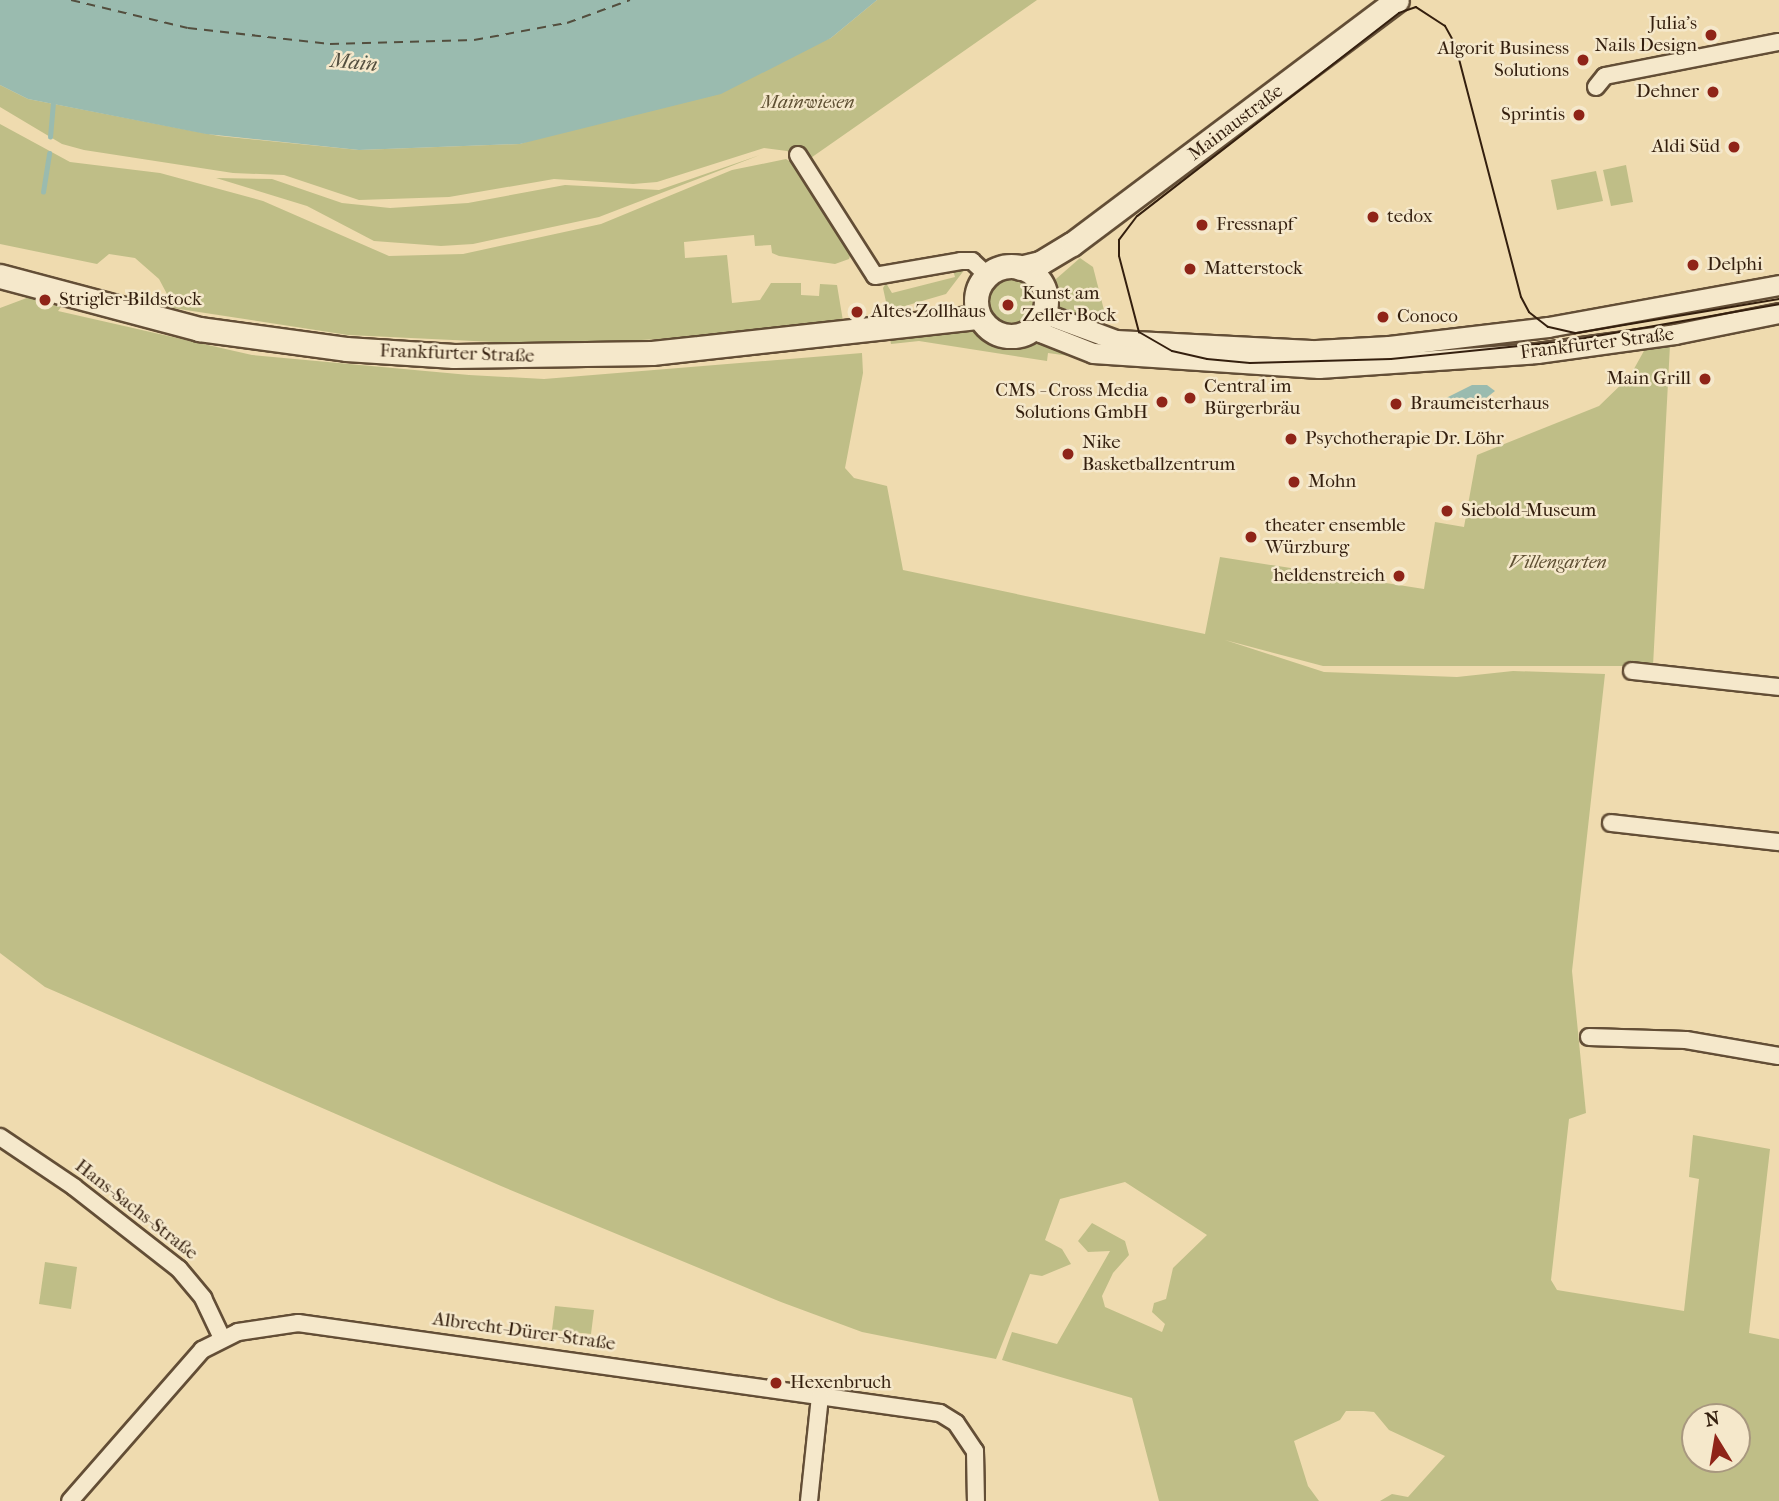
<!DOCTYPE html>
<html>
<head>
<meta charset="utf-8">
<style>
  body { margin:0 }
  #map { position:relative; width:1779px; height:1501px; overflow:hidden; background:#efdbaf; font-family:"IM FELL French Canon",serif }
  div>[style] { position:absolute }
  .green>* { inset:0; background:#bfbe87 }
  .round { border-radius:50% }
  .water>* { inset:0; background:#9abbaf }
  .stream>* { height:4.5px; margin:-2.25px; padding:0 2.25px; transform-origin:2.25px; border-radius:2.25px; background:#9abbaf }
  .ferry>* { height:2px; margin-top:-1px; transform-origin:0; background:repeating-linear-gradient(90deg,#534e3e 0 9px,transparent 0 16px) }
  .roads { filter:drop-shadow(2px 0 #634e36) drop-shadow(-2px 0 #634e36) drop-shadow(0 2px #634e36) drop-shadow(0 -2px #634e36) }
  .minor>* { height:16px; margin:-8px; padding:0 8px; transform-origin:8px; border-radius:8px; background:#f5e8cb }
  .tertiary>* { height:19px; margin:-9.5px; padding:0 9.5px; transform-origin:9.5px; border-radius:9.5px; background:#f5e8cb }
  .secondary>* { height:23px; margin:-11.5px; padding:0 11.5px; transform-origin:11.5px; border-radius:11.5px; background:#f5e8cb }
  .secondary>.ring { margin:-11.5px; padding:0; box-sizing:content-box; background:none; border:23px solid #f5e8cb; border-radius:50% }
  .tram>* { height:2px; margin:-1px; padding:0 1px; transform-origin:1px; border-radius:1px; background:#341f0e }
  .dots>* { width:19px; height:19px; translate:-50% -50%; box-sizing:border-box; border:4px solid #f5e8cb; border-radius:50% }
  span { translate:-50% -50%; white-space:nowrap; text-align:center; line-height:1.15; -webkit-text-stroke:5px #f5e8cb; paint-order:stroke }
  .poi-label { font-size:19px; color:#341f0e }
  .right { translate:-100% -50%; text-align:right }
  .left { translate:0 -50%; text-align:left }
  .park-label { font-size:19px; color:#5e4f32; font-style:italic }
  .street-label { font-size:19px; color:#341f0e }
  .water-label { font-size:21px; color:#534e3e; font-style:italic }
  .north { position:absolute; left:1681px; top:1403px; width:70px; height:70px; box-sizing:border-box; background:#f5e8cb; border:2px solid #a8987f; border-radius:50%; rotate:349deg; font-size:19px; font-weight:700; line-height:28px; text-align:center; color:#341f0e }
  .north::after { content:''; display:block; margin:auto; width:24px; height:32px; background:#8f2418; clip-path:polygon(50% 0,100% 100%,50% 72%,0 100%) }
</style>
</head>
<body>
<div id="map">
  <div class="green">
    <i style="clip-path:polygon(877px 0,1037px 0,805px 162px,787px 151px,764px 148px,657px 182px,633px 184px,554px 179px,449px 197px,359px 200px,284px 175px,233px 173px,84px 150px,62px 144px,0 107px,0 85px,28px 99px,219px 136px,359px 150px,520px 144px,831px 38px)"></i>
    <i style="clip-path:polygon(0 124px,70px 162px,160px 173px,263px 201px,389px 256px,463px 254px,601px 224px,732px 170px,786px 159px,796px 165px,851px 253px,849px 259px,835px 264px,779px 256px,772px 253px,771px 245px,755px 246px,754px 235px,684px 242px,685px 258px,727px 255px,732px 303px,760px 300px,771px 283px,801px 283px,801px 295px,819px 296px,820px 284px,837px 285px,843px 321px,742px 334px,558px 345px,348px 335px,166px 307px,167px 294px,159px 279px,135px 258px,109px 254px,97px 264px,0 244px)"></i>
    <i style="clip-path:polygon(760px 155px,599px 217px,473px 244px,441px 246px,374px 241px,307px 206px,216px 178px,272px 179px,342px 203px,390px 208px,468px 203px,565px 185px,659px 190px)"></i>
    <i style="clip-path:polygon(1626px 165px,1633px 202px,1611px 206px,1603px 170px)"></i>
    <i style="clip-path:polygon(1596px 171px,1603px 201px,1557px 210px,1551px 180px)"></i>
    <i style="clip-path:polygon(1080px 258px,1093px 267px,1105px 314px,1101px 327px,1055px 307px,1052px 292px,1056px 279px)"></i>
    <i style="clip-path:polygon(961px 266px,965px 269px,946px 294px,888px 311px,883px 288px,886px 283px,892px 293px,955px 277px,952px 267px)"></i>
    <i class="round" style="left:982px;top:273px;width:56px;height:56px"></i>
    <i style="clip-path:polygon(evenodd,32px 296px,62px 306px,58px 311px,252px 355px,469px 375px,544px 379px,862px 353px,863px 373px,845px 468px,854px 478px,887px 486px,903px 570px,1205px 634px,1220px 557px,1424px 589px,1435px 522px,1464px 527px,1477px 455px,1599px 406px,1630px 376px,1645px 349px,1670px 345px,1653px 666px,1323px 666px,1225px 640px,1324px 672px,1457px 677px,1513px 671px,1605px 674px,1572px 971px,1586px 1113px,1569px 1119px,1551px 1280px,1557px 1290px,1684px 1311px,1699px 1179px,1689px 1177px,1693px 1135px,1770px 1149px,1749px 1333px,1779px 1339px,1779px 1501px,1380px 1501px,1392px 1494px,1408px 1497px,1445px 1456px,1389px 1430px,1374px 1412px,1364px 1411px,1346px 1411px,1340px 1420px,1294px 1441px,1308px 1486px,1319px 1501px,1159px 1501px,1132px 1398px,1002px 1360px,1012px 1332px,1057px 1344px,1110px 1251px,1088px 1252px,1078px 1241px,1092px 1223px,1125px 1241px,1129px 1255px,1113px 1273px,1102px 1296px,1105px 1307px,1162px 1332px,1165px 1324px,1152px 1312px,1154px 1303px,1166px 1299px,1173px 1268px,1207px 1235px,1125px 1182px,1060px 1199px,1045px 1240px,1062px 1249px,1071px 1264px,1042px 1276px,1030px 1274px,996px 1359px,862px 1332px,781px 1302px,501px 1186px,45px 987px,0 953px,0 308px,32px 296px,1695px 1417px,1737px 1417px,1737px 1459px,1695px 1459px,1695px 1417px)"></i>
    <i style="clip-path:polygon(967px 327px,998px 343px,1035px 340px,1070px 356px,1048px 353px,1047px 361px,919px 341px,891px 344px,890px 339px)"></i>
    <i style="clip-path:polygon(45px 1262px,77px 1267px,71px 1309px,39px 1304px)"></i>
    <i style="clip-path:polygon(555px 1306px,594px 1310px,591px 1334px,552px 1330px)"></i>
  </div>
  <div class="water">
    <i style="clip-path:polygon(0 0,877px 0,831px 38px,721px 94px,520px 144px,359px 150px,206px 134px,28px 99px,0 85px)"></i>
    <i style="clip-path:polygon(1472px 385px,1487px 385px,1495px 391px,1476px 406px,1446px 408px,1443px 403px,1448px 397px)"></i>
  </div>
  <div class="stream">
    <i style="left:50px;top:137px;width:33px;rotate:-85deg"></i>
    <i style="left:43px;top:192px;width:39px;rotate:-81deg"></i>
  </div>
  <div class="ferry">
    <i style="left:71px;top:0;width:120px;rotate:13.5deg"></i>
    <i style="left:188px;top:28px;width:143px;rotate:6.4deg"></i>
    <i style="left:330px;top:44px;width:144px;rotate:-1.6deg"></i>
    <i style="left:474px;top:40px;width:95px;rotate:-10.4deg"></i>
    <i style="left:567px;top:23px;width:67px;rotate:-20.1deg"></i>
  </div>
  <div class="roads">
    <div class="minor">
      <i style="left:1596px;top:87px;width:14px;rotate:-51deg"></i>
      <i style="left:1605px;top:76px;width:177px;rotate:-11.1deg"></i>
      <i style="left:798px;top:155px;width:143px;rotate:57.5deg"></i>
      <i style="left:875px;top:276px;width:87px;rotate:-9.9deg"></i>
      <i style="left:961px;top:261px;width:11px"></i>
      <i style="left:972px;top:261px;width:21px;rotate:43deg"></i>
      <i style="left:1632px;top:671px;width:148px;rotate:6.2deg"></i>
      <i style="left:1611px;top:823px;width:169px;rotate:6.5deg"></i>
      <i style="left:1589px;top:1037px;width:97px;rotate:1.8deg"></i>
      <i style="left:1686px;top:1040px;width:94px;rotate:9.8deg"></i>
      <i style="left:0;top:1137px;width:89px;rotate:34deg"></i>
      <i style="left:74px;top:1187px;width:133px;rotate:38deg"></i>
      <i style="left:179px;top:1269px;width:38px;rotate:50deg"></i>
      <i style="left:203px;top:1298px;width:44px;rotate:64.6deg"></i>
      <i style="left:70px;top:1501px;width:201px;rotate:-48.8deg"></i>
      <i style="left:202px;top:1350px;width:40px;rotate:-26.6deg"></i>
      <i style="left:238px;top:1332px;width:61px;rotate:-8.5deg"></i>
      <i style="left:298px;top:1323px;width:648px;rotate:7.98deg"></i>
      <i style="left:940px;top:1413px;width:19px;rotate:32deg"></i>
      <i style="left:956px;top:1423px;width:34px;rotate:56deg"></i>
      <i style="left:975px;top:1451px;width:50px;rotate:88.9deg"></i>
      <i style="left:809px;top:1501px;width:106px;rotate:-84deg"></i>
    </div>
    <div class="tertiary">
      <i style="left:1043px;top:313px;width:78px;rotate:20.3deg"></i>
      <i style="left:1116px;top:340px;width:200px;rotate:2.9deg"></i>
      <i style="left:1316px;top:350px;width:73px;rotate:-3.1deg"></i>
      <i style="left:1389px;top:346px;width:160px;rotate:-6.8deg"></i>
      <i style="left:1548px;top:327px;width:235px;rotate:-10.3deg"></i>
      <i style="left:1035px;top:326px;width:8px;rotate:50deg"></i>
      <i style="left:1040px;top:332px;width:57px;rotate:21.6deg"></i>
      <i style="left:1093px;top:353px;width:226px;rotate:3.8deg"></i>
      <i style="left:1319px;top:368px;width:219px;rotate:-3.9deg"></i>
      <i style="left:1537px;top:353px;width:139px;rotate:-7.8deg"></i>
      <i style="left:1675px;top:334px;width:106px;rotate:-11.4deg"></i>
    </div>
    <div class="secondary">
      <i class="ring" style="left:976px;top:266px;width:47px;height:47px"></i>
      <i style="left:1020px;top:268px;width:21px;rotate:-14deg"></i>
      <i style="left:1040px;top:263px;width:37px;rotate:-31deg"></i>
      <i style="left:1072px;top:244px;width:406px;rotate:-36.9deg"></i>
      <i style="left:0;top:276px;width:206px;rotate:14.9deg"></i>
      <i style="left:199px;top:329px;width:148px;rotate:7.7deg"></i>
      <i style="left:346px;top:349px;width:108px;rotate:3.7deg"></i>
      <i style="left:454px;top:356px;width:198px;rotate:-0.9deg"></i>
      <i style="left:652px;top:353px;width:329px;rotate:-6.3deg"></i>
    </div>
  </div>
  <div class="tram">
    <i style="left:1779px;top:299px;width:207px;rotate:170.5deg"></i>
    <i style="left:1575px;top:333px;width:28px;rotate:-167deg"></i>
    <i style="left:1548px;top:327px;width:24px;rotate:-142deg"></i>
    <i style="left:1529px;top:312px;width:17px;rotate:-118deg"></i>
    <i style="left:1521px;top:297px;width:261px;rotate:-104.6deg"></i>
    <i style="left:1455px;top:44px;width:21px;rotate:-119deg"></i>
    <i style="left:1445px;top:26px;width:35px;rotate:-147deg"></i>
    <i style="left:1416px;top:7px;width:18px;rotate:161deg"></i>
    <i style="left:1399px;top:13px;width:331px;rotate:142.2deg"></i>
    <i style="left:1137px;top:216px;width:30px;rotate:127deg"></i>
    <i style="left:1119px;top:240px;width:16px;rotate:90deg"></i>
    <i style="left:1119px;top:256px;width:79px;rotate:75.3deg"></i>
    <i style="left:1139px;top:332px;width:38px;rotate:30deg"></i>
    <i style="left:1172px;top:351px;width:36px;rotate:13deg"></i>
    <i style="left:1207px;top:359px;width:43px;rotate:5.3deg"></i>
    <i style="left:1250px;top:363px;width:141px;rotate:-1.6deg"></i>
    <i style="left:1391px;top:359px;width:178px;rotate:-5.8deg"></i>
    <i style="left:1568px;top:341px;width:214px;rotate:-9.9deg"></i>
  </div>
  <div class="dots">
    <i style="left:1711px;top:35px;background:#8f2418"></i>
    <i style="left:1583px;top:60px;background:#8f2418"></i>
    <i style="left:1713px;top:92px;background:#8f2418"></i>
    <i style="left:1579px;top:115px;background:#8f2418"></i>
    <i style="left:1734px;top:147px;background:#8f2418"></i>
    <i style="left:1373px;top:217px;background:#8f2418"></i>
    <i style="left:1202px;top:225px;background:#8f2418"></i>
    <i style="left:1693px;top:265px;background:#8f2418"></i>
    <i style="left:1190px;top:269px;background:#8f2418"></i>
    <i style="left:45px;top:300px;background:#8f2418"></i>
    <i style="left:1008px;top:305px;background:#8f2418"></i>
    <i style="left:857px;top:312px;background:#8f2418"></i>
    <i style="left:1383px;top:317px;background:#8f2418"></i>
    <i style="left:1705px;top:379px;background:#8f2418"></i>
    <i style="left:1190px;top:398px;background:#8f2418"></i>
    <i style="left:1162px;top:402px;background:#8f2418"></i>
    <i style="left:1396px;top:404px;background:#8f2418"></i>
    <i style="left:1291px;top:439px;background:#8f2418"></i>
    <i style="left:1068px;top:454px;background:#8f2418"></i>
    <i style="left:1294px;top:482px;background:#8f2418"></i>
    <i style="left:1447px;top:511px;background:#8f2418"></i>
    <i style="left:1251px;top:537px;background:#8f2418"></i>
    <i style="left:1399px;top:576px;background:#8f2418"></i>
    <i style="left:776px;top:1383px;background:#8f2418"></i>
  </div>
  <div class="poi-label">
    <span class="right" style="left:1697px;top:35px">Julia's<br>Nails Design</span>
    <span class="right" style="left:1569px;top:60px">Algorit Business<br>Solutions</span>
    <span class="right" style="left:1699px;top:92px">Dehner</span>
    <span class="right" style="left:1565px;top:115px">Sprintis</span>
    <span class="right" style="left:1720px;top:147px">Aldi Süd</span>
    <span class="left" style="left:1387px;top:217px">tedox</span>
    <span class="left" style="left:1216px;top:225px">Fressnapf</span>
    <span class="left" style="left:1707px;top:265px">Delphi</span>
    <span class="left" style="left:1204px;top:269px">Matterstock</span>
    <span class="left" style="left:1022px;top:305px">Kunst am<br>Zeller Bock</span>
    <span class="left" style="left:59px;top:300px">Strigler-Bildstock</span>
    <span class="left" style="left:871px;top:312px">Altes Zollhaus</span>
    <span class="left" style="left:1397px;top:317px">Conoco</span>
    <span class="right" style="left:1691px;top:379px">Main Grill</span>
    <span class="left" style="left:1204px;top:398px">Central im<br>Bürgerbräu</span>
    <span class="right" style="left:1148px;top:402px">CMS - Cross Media<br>Solutions GmbH</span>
    <span class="left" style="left:1410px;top:404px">Braumeisterhaus</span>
    <span class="left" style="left:1305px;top:439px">Psychotherapie Dr. Löhr</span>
    <span class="left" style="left:1082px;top:454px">Nike<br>Basketballzentrum</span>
    <span class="left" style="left:1308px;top:482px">Mohn</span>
    <span class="left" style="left:1461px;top:511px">Siebold-Museum</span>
    <span class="left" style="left:1265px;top:537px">theater ensemble<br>Würzburg</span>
    <span class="right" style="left:1385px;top:576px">heldenstreich</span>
    <span class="left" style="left:790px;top:1383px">Hexenbruch</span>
  </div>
  <div class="park-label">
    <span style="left:808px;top:103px">Mainwiesen</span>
    <span style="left:1558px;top:563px">Villengarten</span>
  </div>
  <div class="street-label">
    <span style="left:1236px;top:123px;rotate:-37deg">Mainaustraße</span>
    <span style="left:1597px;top:344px;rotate:-7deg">Frankfurter Straße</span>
    <span style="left:457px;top:354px;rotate:2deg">Frankfurter Straße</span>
    <span style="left:136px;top:1210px;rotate:38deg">Hans-Sachs-Straße</span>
    <span style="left:524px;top:1332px;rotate:8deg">Albrecht-Dürer-Straße</span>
  </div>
  <div class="water-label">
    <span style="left:354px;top:62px;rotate:5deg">Main</span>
  </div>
  <div class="north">N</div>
</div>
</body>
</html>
